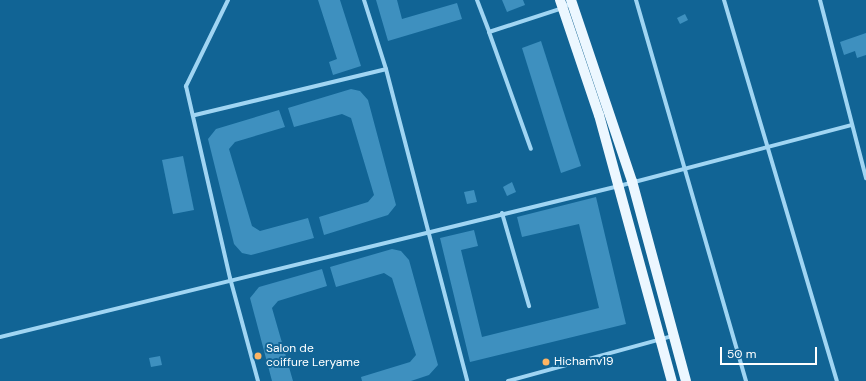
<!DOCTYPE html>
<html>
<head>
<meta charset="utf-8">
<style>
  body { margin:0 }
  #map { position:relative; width:866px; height:381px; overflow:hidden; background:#116495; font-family:"DM Sans",sans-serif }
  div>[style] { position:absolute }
  .building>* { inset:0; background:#3e90bf }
  .minor>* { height:4px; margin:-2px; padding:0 2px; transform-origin:2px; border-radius:2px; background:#a0d5f3 }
  .primary>* { height:10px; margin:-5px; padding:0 5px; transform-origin:5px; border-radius:5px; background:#ecf7ff }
  .dots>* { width:11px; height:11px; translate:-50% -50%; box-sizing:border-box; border:2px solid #116495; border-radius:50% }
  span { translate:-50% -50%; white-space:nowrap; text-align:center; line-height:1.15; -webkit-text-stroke:4px #116495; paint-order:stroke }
  .poi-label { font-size:12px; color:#fff }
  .left { translate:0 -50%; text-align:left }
  .scale { position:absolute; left:720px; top:347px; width:97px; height:18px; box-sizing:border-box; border:2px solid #fff; border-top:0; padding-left:5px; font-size:12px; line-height:14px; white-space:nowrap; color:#fff; -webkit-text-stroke:3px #116495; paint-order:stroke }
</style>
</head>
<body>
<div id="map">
  <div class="building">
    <i style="clip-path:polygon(318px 0,340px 0,361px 66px,333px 75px,329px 62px,337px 59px)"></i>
    <i style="clip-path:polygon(376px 0,397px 0,402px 19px,457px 3px,462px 19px,388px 41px)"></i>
    <i style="clip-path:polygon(502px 0,523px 0,525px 5px,507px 12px)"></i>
    <i style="clip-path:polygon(685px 14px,688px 20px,680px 24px,677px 18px)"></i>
    <i style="clip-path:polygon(866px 33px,866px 55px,857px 58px,855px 51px,844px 55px,840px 42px)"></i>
    <i style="clip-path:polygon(541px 41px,581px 166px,561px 173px,522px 48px)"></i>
    <i style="clip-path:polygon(351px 89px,360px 91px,368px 100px,396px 205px,388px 215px,324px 235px,319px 217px,368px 202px,374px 195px,351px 118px,342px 114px,294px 127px,288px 108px)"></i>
    <i style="clip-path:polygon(279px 110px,285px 127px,235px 142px,229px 149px,252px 226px,260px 231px,308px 218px,314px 238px,251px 255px,242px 253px,234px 244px,208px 139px,216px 129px)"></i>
    <i style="clip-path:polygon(183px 156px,194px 210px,173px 214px,162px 160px)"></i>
    <i style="clip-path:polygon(512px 182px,516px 192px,507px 196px,503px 187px)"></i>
    <i style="clip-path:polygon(474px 190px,477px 202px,467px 204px,464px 192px)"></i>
    <i style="clip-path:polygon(596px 197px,626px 324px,470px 362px,440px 238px,474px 230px,478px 246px,461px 250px,482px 337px,599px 308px,579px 224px,522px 237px,517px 217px)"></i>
    <i style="clip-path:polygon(392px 249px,401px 251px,409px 260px,438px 365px,429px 375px,411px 381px,362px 381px,361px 377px,410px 362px,416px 355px,392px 278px,384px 273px,336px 287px,330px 267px)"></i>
    <i style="clip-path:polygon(322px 269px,327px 286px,278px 301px,272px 308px,293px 381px,272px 381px,250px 298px,259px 287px)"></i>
    <i style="clip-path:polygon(160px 356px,162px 365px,151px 367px,149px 358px)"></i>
  </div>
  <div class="minor">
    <i style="left:228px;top:0;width:96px;rotate:116deg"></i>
    <i style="left:186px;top:86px;width:197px;rotate:77.1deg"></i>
    <i style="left:230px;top:278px;width:107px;rotate:74.8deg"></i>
    <i style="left:364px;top:0;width:72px;rotate:72.3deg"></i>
    <i style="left:386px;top:69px;width:322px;rotate:75.4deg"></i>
    <i style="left:477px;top:0;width:34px;rotate:69deg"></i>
    <i style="left:489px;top:32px;width:78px;rotate:-18deg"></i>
    <i style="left:563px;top:8px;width:10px;rotate:-37deg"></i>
    <i style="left:636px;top:0;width:397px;rotate:73.9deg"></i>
    <i style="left:724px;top:0;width:397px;rotate:73.5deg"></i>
    <i style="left:820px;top:0;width:184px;rotate:75.5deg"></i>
    <i style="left:489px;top:32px;width:124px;rotate:70.3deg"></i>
    <i style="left:195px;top:115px;width:196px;rotate:-13.5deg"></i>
    <i style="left:502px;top:213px;width:97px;rotate:73.8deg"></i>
    <i style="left:0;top:337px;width:637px;rotate:-13.71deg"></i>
    <i style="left:619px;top:186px;width:240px;rotate:-14.7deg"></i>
    <i style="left:508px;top:381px;width:170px;rotate:-15.3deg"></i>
  </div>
  <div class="primary">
    <i style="left:560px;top:0;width:121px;rotate:71.3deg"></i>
    <i style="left:599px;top:115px;width:276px;rotate:74.7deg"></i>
    <i style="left:571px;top:0;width:191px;rotate:71.4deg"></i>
    <i style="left:632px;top:181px;width:207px;rotate:74.9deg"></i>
  </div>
  <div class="dots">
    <i style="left:258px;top:356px;background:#ffb462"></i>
    <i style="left:546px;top:362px;background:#ffb462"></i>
  </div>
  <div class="poi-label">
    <span class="left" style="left:266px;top:356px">Salon de<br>coiffure Leryame</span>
    <span class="left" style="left:554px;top:362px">Hichamv19</span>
  </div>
  <div class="scale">50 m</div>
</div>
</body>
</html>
